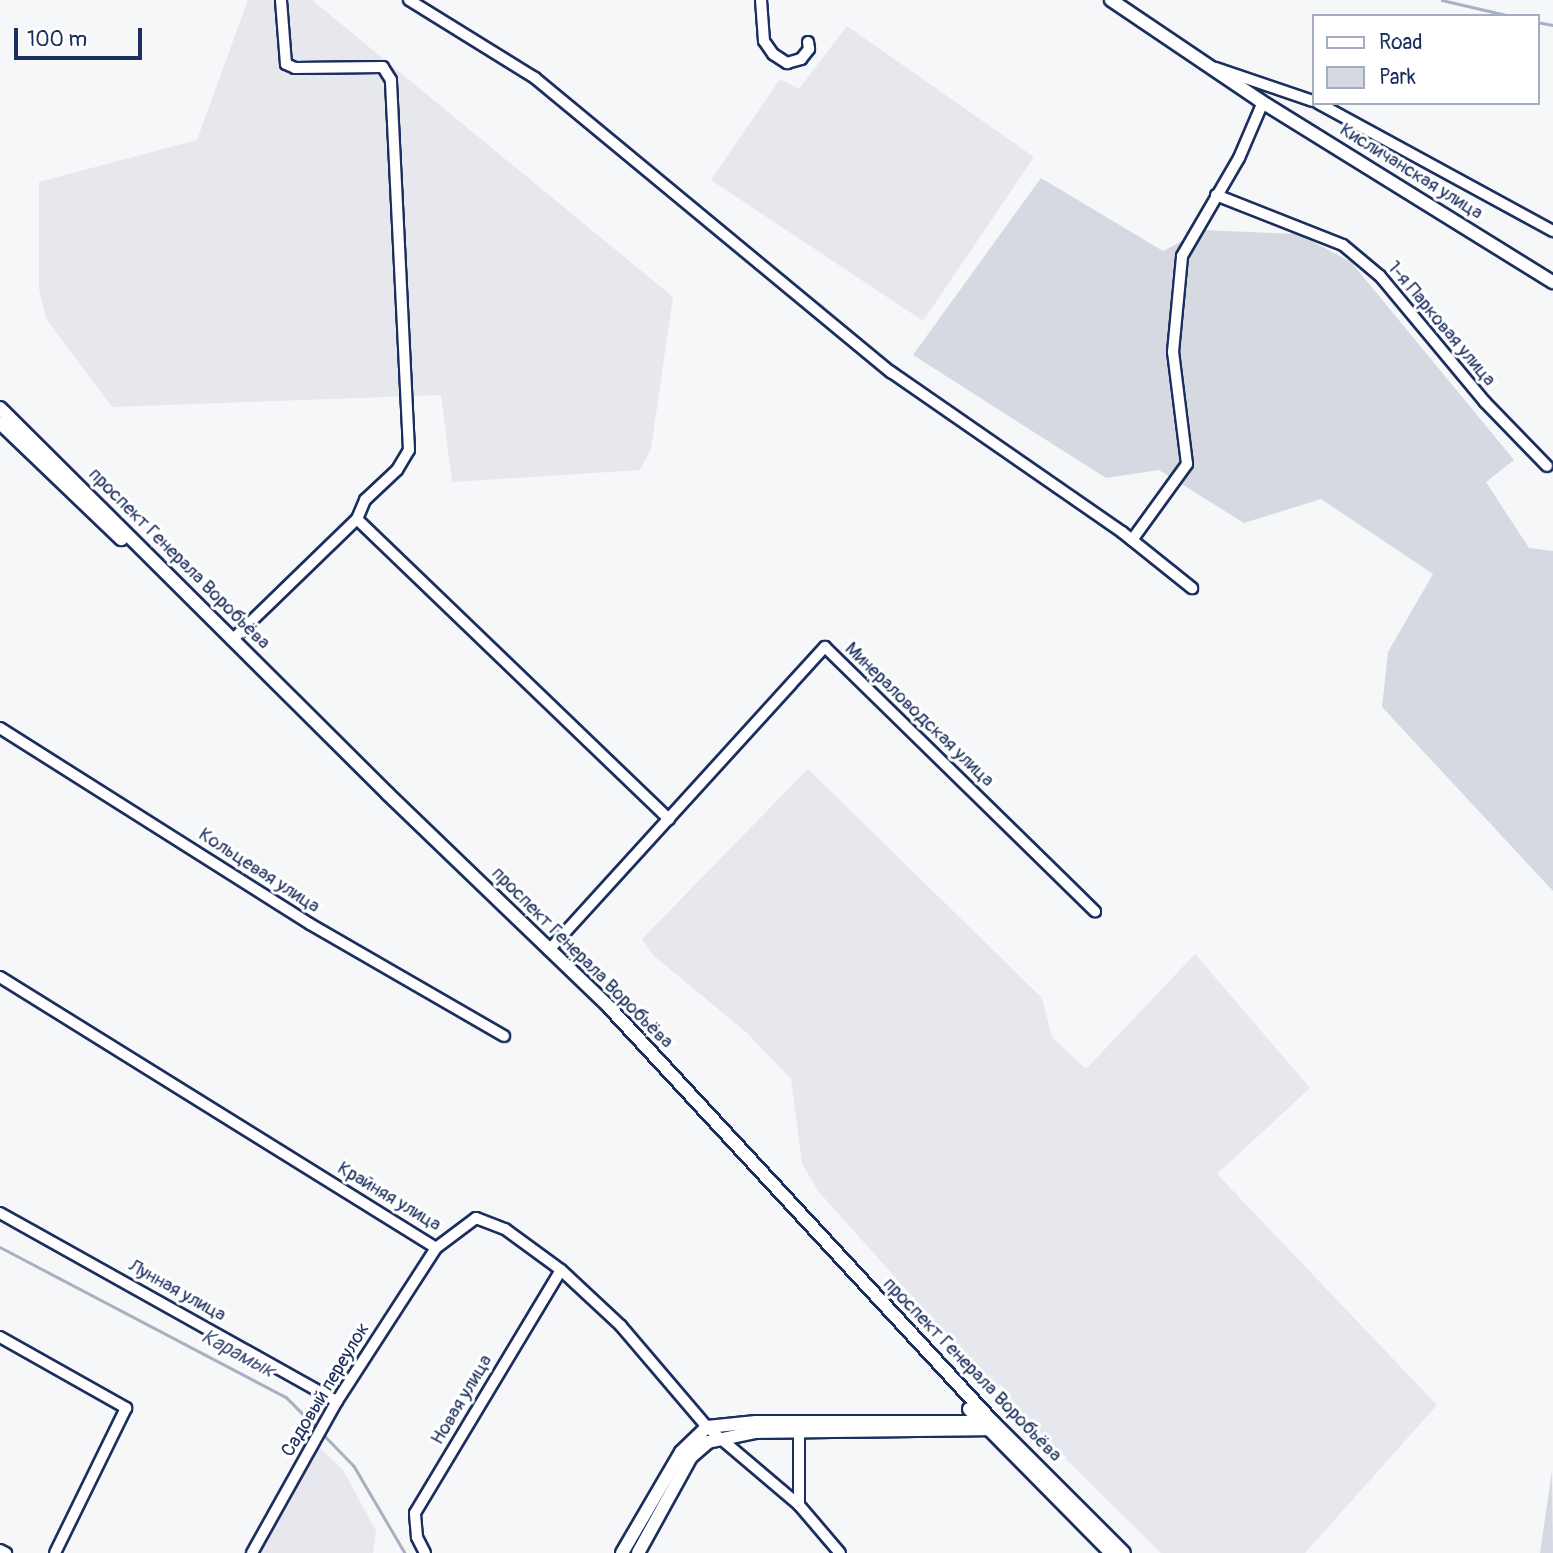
<!DOCTYPE html>
<html>
<head>
<meta charset="utf-8">
<style>
  body { margin:0 }
  #map { position:relative; width:1553px; height:1553px; overflow:hidden; background:#f6f7f9; font-family:Pangolin,sans-serif }
  div>[style] { position:absolute }
  .built>* { inset:0; background:#e6e8ee }
  .green>* { inset:0; background:#d6d9e2 }
  .stream>* { height:2.5px; margin:-1.25px; padding:0 1.25px; transform-origin:1.25px; border-radius:1.25px; background:#a9b0c1 }
  .roads { filter:drop-shadow(2px 0 #1b2f5e) drop-shadow(-2px 0 #1b2f5e) drop-shadow(0 2px #1b2f5e) drop-shadow(0 -2px #1b2f5e) }
  .street>* { height:10px; margin:-5px; padding:0 5px; transform-origin:5px; border-radius:5px; background:#fff }
  .secondary>* { height:12px; margin:-6px; padding:0 6px; transform-origin:6px; border-radius:6px; background:#fff }
  span { translate:-50% -50%; white-space:nowrap; text-align:center; line-height:1.15; -webkit-text-stroke:6px #fff; paint-order:stroke }
  .street-label { font-size:19px; color:#1b2f5e }
  .water-label { font-size:21px; color:#4d5c81; font-style:italic }
  .legend { position:absolute; left:1312px; top:14px; width:228px; height:91px; box-sizing:border-box; background:#fff; border:2px solid #a4acbf; margin:0; padding:9px 12px; list-style:none; font-size:21px; color:#1b2f5e }
  .legend li { display:flex; align-items:center; gap:14px; height:35px }
  .legend b { width:35px; border:2px solid #a4acbf }
  .scale { position:absolute; left:14px; top:28px; width:128px; height:32px; box-sizing:border-box; border:4px solid #1b2f5e; border-top:0; padding-left:9px; font-size:21px; line-height:24px; white-space:nowrap; color:#1b2f5e; -webkit-text-stroke:5px #fff; paint-order:stroke }
</style>
</head>
<body>
<div id="map">
  <div class="built">
    <i style="clip-path:polygon(248px 0,312px 0,673px 297px,651px 449px,640px 470px,452px 482px,441px 395px,112px 407px,46px 319px,39px 288px,39px 182px,197px 140px)"></i>
    <i style="clip-path:polygon(847px 26px,1034px 157px,923px 321px,711px 180px,780px 79px,799px 89px)"></i>
    <i style="clip-path:polygon(808px 769px,1042px 998px,1052px 1037px,1086px 1069px,1195px 954px,1310px 1088px,1217px 1174px,1437px 1405px,1305px 1553px,1161px 1553px,999px 1393px,818px 1191px,802px 1163px,791px 1079px,747px 1033px,653px 955px,642px 939px)"></i>
    <i style="clip-path:polygon(317px 1445px,343px 1470px,376px 1531px,373px 1553px,258px 1553px)"></i>
  </div>
  <div class="green">
    <i style="clip-path:polygon(1041px 178px,1163px 251px,1203px 230px,1298px 234px,1351px 262px,1514px 460px,1486px 482px,1529px 548px,1553px 551px,1553px 891px,1382px 707px,1388px 652px,1433px 574px,1321px 499px,1244px 523px,1159px 470px,1106px 478px,913px 355px)"></i>
    <i style="clip-path:polygon(1552px 1471px,1553px 1553px,1540px 1553px)"></i>
  </div>
  <div class="stream">
    <i style="left:1442px;top:0;width:71px;rotate:13.1deg"></i>
    <i style="left:1537px;top:22px;width:16px;rotate:11deg"></i>
    <i style="left:0;top:1247px;width:323px;rotate:27.7deg"></i>
    <i style="left:286px;top:1397px;width:44px;rotate:45deg"></i>
    <i style="left:322px;top:1433px;width:46px;rotate:45.9deg"></i>
    <i style="left:354px;top:1466px;width:101px;rotate:59.6deg"></i>
  </div>
  <div class="roads">
    <div class="street">
      <i style="left:409px;top:0;width:148px;rotate:31.8deg"></i>
      <i style="left:535px;top:78px;width:462px;rotate:39.6deg"></i>
      <i style="left:891px;top:372px;width:281px;rotate:34.7deg"></i>
      <i style="left:1122px;top:532px;width:90px;rotate:38.7deg"></i>
      <i style="left:761px;top:0;width:41px;rotate:85.8deg"></i>
      <i style="left:764px;top:41px;width:16px;rotate:55deg"></i>
      <i style="left:773px;top:54px;width:17px;rotate:33deg"></i>
      <i style="left:787px;top:63px;width:15px;rotate:-16deg"></i>
      <i style="left:801px;top:59px;width:13px;rotate:-51deg"></i>
      <i style="left:809px;top:49px;width:7px;rotate:-98deg"></i>
      <i style="left:1216px;top:68px;width:102px;rotate:18.8deg"></i>
      <i style="left:1318px;top:103px;width:268px;rotate:28.6deg"></i>
      <i style="left:1216px;top:195px;width:136px;rotate:21.5deg"></i>
      <i style="left:1343px;top:245px;width:48px;rotate:40deg"></i>
      <i style="left:1380px;top:276px;width:164px;rotate:50.2deg"></i>
      <i style="left:1485px;top:402px;width:89px;rotate:45.9deg"></i>
      <i style="left:357px;top:519px;width:433px;rotate:43.9deg"></i>
      <i style="left:1132px;top:540px;width:94px;rotate:-54.1deg"></i>
      <i style="left:1187px;top:464px;width:113px;rotate:-97.1deg"></i>
      <i style="left:1173px;top:352px;width:96px;rotate:-84.6deg"></i>
      <i style="left:1182px;top:256px;width:113px;rotate:-59.8deg"></i>
      <i style="left:1239px;top:158px;width:61px;rotate:-66.8deg"></i>
      <i style="left:232px;top:640px;width:174px;rotate:-44.1deg"></i>
      <i style="left:357px;top:519px;width:21px;rotate:-67deg"></i>
      <i style="left:365px;top:500px;width:44px;rotate:-43.2deg"></i>
      <i style="left:397px;top:470px;width:23px;rotate:-59deg"></i>
      <i style="left:409px;top:450px;width:370px;rotate:-92.8deg"></i>
      <i style="left:391px;top:80px;width:15px;rotate:-122deg"></i>
      <i style="left:383px;top:67px;width:88px;rotate:179.3deg"></i>
      <i style="left:295px;top:68px;width:10px;rotate:-156deg"></i>
      <i style="left:286px;top:64px;width:64px;rotate:-94.5deg"></i>
      <i style="left:0;top:728px;width:367px;rotate:32.3deg"></i>
      <i style="left:310px;top:924px;width:224px;rotate:30deg"></i>
      <i style="left:549px;top:950px;width:410px;rotate:-47.7deg"></i>
      <i style="left:825px;top:647px;width:378px;rotate:44.4deg"></i>
      <i style="left:0;top:977px;width:513px;rotate:31.86deg"></i>
      <i style="left:436px;top:1248px;width:50px;rotate:-36.9deg"></i>
      <i style="left:476px;top:1218px;width:31px;rotate:21deg"></i>
      <i style="left:505px;top:1229px;width:69px;rotate:36.2deg"></i>
      <i style="left:561px;top:1270px;width:82px;rotate:43deg"></i>
      <i style="left:621px;top:1326px;width:133px;rotate:49.6deg"></i>
      <i style="left:707px;top:1427px;width:121px;rotate:40.3deg"></i>
      <i style="left:799px;top:1505px;width:63px;rotate:49.5deg"></i>
      <i style="left:0;top:1213px;width:386px;rotate:29.2deg"></i>
      <i style="left:0;top:1337px;width:145px;rotate:29.4deg"></i>
      <i style="left:126px;top:1408px;width:161px;rotate:116.1deg"></i>
      <i style="left:799px;top:1432px;width:73px;rotate:90deg"></i>
      <i style="left:0;top:1550px;width:7px;rotate:27deg"></i>
      <i style="left:252px;top:1553px;width:174px;rotate:-60.8deg"></i>
      <i style="left:337px;top:1401px;width:182px;rotate:-57.1deg"></i>
      <i style="left:425px;top:1553px;width:18px;rotate:-117deg"></i>
      <i style="left:417px;top:1537px;width:24px;rotate:-95deg"></i>
      <i style="left:415px;top:1513px;width:283px;rotate:-59deg"></i>
    </div>
    <div class="secondary">
      <i style="left:1111px;top:0;width:179px;rotate:34deg"></i>
      <i style="left:1259px;top:100px;width:346px;rotate:31.8deg"></i>
      <i style="left:0;top:408px;width:547px;rotate:44.85deg"></i>
      <i style="left:388px;top:794px;width:308px;rotate:43.9deg"></i>
      <i style="left:610px;top:1008px;width:564px;rotate:47.23deg"></i>
      <i style="left:993px;top:1422px;width:185px;rotate:45deg"></i>
      <i style="left:0;top:423px;width:168px;rotate:43.8deg"></i>
      <i style="left:969px;top:1409px;width:202px;rotate:45.4deg"></i>
      <i style="left:622px;top:1553px;width:117px;rotate:-59.7deg"></i>
      <i style="left:681px;top:1452px;width:36px;rotate:-44deg"></i>
      <i style="left:707px;top:1427px;width:49px;rotate:-5.8deg"></i>
      <i style="left:756px;top:1422px;width:229px"></i>
      <i style="left:638px;top:1553px;width:110px;rotate:-61.1deg"></i>
      <i style="left:691px;top:1457px;width:23px;rotate:-41deg"></i>
      <i style="left:708px;top:1442px;width:49px;rotate:-11.8deg"></i>
      <i style="left:756px;top:1432px;width:238px;rotate:-0.7deg"></i>
    </div>
  </div>
  <div class="street-label">
    <span style="left:1411px;top:172px;rotate:32deg">Кисличанская улица</span>
    <span style="left:1441px;top:324px;rotate:50deg">1-я Парковая улица</span>
    <span style="left:179px;top:559px;rotate:45deg">проспект Генерала Воробьёва</span>
    <span style="left:919px;top:715px;rotate:44deg">Минераловодская улица</span>
    <span style="left:259px;top:871px;rotate:33deg">Кольцевая улица</span>
    <span style="left:582px;top:958px;rotate:45deg">проспект Генерала Воробьёва</span>
    <span style="left:389px;top:1197px;rotate:31deg">Крайняя улица</span>
    <span style="left:177px;top:1291px;rotate:29deg">Лунная улица</span>
    <span style="left:972px;top:1370px;rotate:46deg">проспект Генерала Воробьёва</span>
    <span style="left:326px;top:1390px;rotate:-59deg">Садовый переулок</span>
    <span style="left:462px;top:1400px;rotate:-59deg">Новая улица</span>
  </div>
  <div class="water-label">
    <span style="left:238px;top:1354px;rotate:28deg">Карамык</span>
  </div>
  <ul class="legend">
  <li><b style="height:9px;background:#fff"></b>Road</li>
  <li><b style="height:19px;background:#d6d9e2"></b>Park</li>
  </ul>
  <div class="scale">100 m</div>
</div>
</body>
</html>
